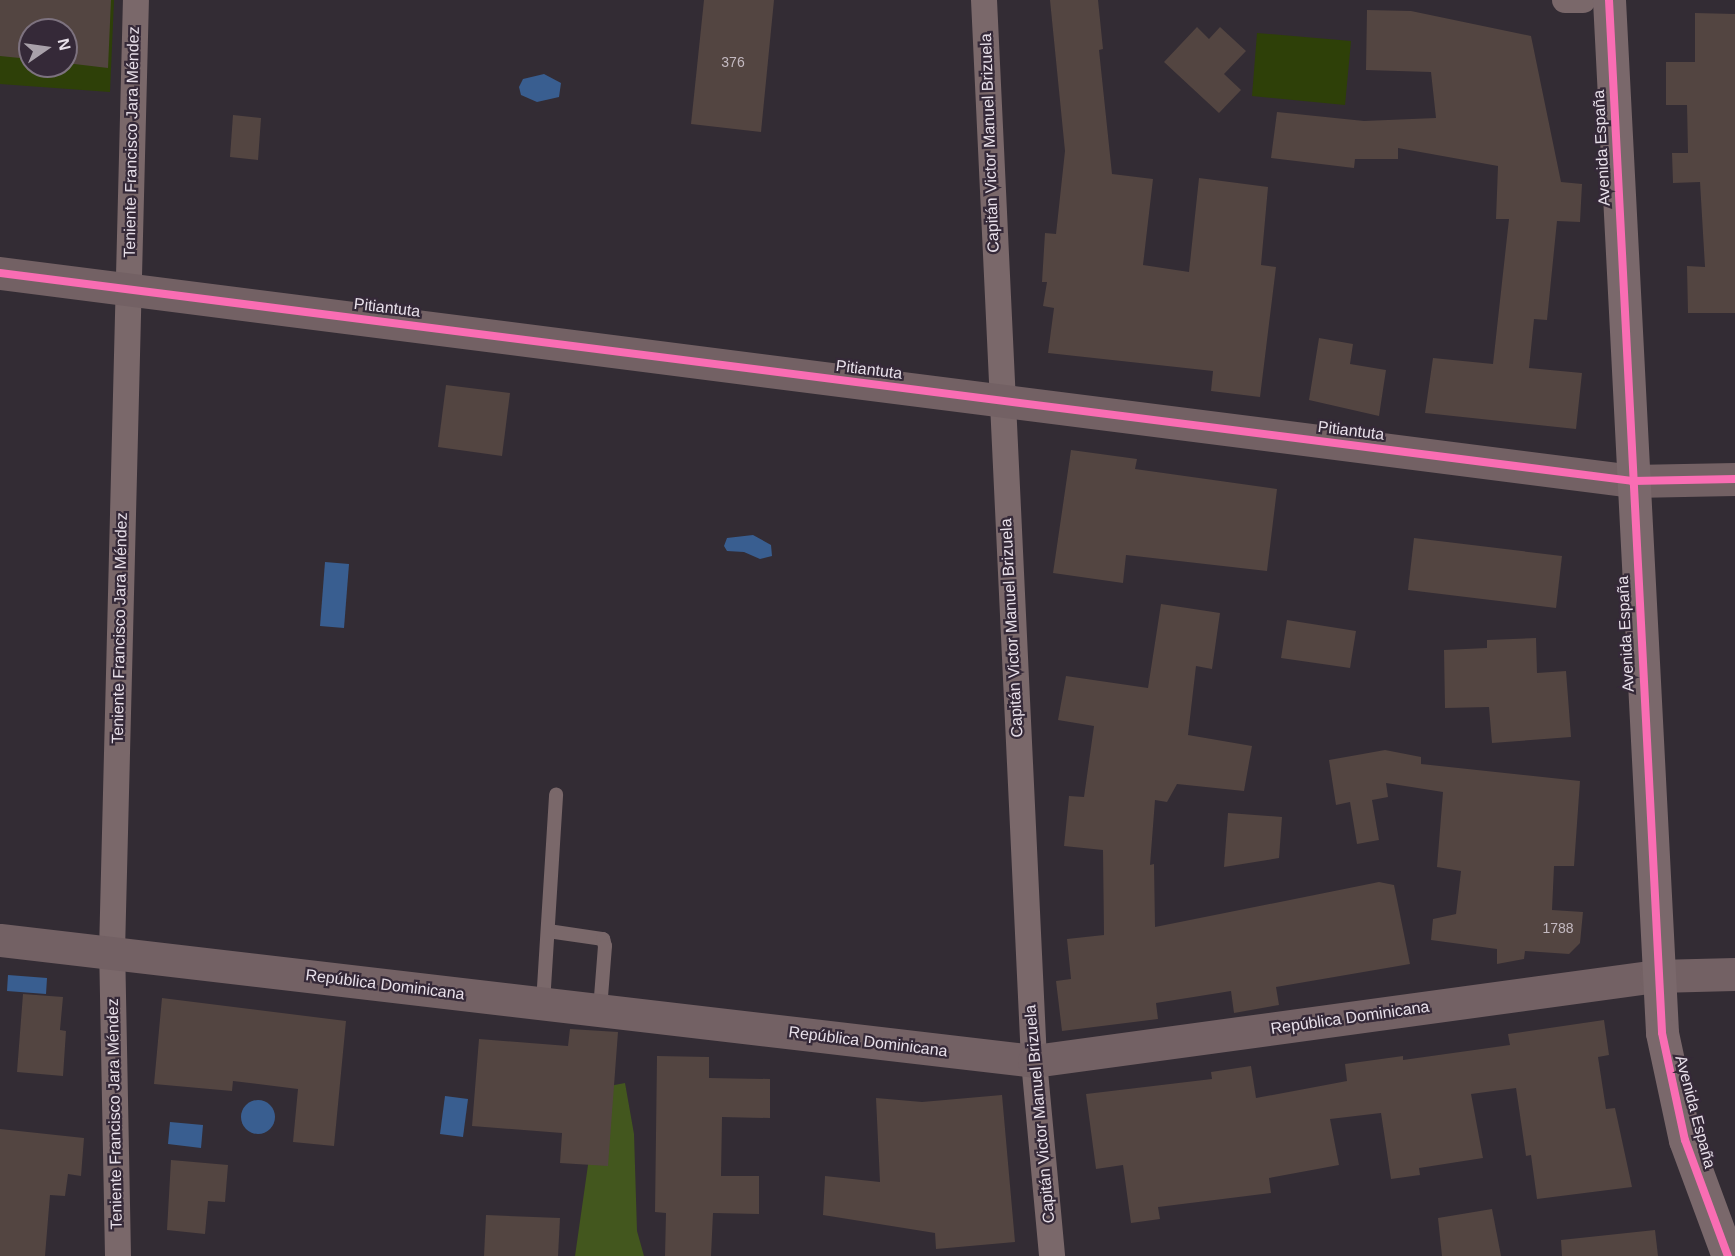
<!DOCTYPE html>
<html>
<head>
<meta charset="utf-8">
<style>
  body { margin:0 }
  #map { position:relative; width:1735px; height:1256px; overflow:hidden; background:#332c34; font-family:Helvetica,sans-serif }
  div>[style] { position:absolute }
  .green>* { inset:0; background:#2e4008 }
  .forest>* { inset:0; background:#43571e }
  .water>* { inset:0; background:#395e90 }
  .round { border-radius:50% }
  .building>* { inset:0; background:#534541 }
  .lane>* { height:14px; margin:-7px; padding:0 7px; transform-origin:7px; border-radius:7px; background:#7a686a }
  .street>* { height:26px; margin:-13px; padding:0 13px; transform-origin:13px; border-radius:13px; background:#7a686a }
  .secondary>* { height:33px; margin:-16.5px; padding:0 16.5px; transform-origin:16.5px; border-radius:16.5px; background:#736164 }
  .primary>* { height:33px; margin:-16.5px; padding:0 16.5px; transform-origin:16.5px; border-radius:16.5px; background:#7a686b }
  .cycleway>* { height:8px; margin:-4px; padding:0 4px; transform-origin:4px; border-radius:4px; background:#f96db3 }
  span { translate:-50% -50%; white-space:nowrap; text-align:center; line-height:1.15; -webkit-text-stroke:4.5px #352938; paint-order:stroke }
  .number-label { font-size:14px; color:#c3b9c0 }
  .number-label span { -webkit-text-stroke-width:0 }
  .street-label { font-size:16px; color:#e8e0ea }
  .north { position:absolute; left:18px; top:18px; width:60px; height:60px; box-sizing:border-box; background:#352938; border:2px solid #7d727f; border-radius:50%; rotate:77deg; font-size:16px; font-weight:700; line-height:24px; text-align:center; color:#e8e0ea }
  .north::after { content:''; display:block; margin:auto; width:21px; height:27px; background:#a9a1aa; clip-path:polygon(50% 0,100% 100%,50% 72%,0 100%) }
</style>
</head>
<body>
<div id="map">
  <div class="green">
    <i style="clip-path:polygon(evenodd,0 0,114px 0,110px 92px,0 84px,0 0,30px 30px,66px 30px,66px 66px,30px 66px,30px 30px)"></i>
    <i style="clip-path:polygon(1257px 33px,1351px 41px,1345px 105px,1252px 96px)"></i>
  </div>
  <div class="forest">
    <i style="clip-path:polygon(625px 1083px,634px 1134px,637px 1231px,644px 1256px,575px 1256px,599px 1088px)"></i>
  </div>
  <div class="water">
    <i style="clip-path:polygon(544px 74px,561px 83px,559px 97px,537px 102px,521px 95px,519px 87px,523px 79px)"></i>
    <i style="clip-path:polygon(753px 535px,771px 545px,772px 556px,760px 559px,744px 552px,727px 551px,724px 546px,727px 538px)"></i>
    <i style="clip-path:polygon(325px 562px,349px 564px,344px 628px,320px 626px)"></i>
    <i style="clip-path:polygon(8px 975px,47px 978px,46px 994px,7px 991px)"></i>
    <i style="clip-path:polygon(445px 1096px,468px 1099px,463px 1137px,440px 1134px)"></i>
    <i class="round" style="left:241px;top:1100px;width:34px;height:34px"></i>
    <i style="clip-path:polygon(170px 1122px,203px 1125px,201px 1148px,168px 1144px)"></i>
  </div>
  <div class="building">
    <i style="clip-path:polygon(0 0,111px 0,108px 68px,66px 63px,66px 30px,30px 30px,30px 59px,0 56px)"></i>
    <i style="clip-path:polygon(704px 0,774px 0,761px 132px,691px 124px)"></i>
    <i style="clip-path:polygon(1050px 0,1098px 0,1103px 49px,1099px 50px,1112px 174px,1153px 179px,1143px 265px,1189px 272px,1199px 178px,1268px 187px,1261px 265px,1276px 267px,1260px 397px,1211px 391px,1213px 371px,1048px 353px,1054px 308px,1043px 306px,1047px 282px,1042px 282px,1045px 233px,1056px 234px,1065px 151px)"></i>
    <i style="clip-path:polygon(1367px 10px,1411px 11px,1531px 36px,1561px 182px,1582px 184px,1580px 222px,1557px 221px,1547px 320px,1534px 319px,1529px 368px,1582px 373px,1576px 429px,1425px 413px,1433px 358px,1493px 364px,1509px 219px,1496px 219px,1498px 166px,1398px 148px,1398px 159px,1355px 159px,1354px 168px,1271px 158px,1277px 112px,1364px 121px,1436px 118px,1431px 72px,1366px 70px)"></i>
    <i style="clip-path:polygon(1695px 13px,1735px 14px,1735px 313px,1688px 313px,1687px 266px,1705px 267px,1700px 182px,1673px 183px,1672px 153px,1688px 153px,1687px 105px,1666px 105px,1666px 62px,1695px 62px)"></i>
    <i style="clip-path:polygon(1197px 27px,1209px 39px,1220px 27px,1246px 51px,1224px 74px,1241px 90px,1219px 113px,1164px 62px)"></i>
    <i style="clip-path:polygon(233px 115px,261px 118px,258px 160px,230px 157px)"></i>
    <i style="clip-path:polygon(1319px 338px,1353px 344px,1350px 364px,1386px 370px,1379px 416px,1309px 400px)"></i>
    <i style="clip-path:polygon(446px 385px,510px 393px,502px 456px,438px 447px)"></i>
    <i style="clip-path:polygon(1071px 450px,1137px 459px,1135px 469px,1277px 489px,1267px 571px,1126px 555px,1123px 583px,1053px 573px)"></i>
    <i style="clip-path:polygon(1414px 538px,1562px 556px,1556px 608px,1408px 590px)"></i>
    <i style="clip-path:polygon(1161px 604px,1220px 613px,1212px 669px,1196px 666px,1188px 735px,1252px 746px,1244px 791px,1177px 784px,1167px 802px,1155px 800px,1150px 865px,1154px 864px,1155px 927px,1379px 882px,1394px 885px,1410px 964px,1276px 987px,1279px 1005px,1234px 1013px,1231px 991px,1156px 1003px,1158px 1019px,1062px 1031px,1056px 981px,1071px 979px,1067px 939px,1104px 935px,1103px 850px,1064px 846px,1069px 796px,1084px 797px,1094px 726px,1058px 720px,1066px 676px,1148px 688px)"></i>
    <i style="clip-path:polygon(1287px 620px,1356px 631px,1350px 668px,1281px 658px)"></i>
    <i style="clip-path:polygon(1536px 638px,1537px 673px,1566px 671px,1571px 737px,1492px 743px,1489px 707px,1445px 708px,1444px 650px,1487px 648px,1487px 640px)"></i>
    <i style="clip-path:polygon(1385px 750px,1421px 757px,1421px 764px,1580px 781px,1574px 866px,1554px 866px,1552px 910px,1583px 912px,1580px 943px,1569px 954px,1525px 951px,1524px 959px,1497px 964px,1497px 949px,1431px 940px,1433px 919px,1456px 914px,1461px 871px,1437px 867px,1443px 792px,1386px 783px,1388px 797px,1372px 800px,1379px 840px,1357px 844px,1350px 802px,1336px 805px,1329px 760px)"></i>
    <i style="clip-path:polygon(1228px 813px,1282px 817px,1279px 858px,1224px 867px)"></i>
    <i style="clip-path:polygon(23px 994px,63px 997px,60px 1030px,66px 1031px,63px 1076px,17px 1072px)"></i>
    <i style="clip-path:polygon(162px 998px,346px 1021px,334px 1146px,293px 1142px,298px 1089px,233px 1081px,232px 1091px,154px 1084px)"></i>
    <i style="clip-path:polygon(1604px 1020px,1609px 1055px,1598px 1057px,1606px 1109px,1615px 1108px,1632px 1187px,1537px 1199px,1531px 1155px,1526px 1156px,1516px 1088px,1471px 1094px,1483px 1158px,1419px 1168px,1420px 1175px,1391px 1179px,1381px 1113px,1330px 1119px,1339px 1165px,1269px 1178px,1271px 1193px,1158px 1207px,1160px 1219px,1131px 1223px,1123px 1165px,1096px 1169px,1086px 1094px,1212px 1079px,1211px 1072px,1251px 1066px,1256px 1098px,1347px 1081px,1345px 1064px,1403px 1056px,1403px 1060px,1510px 1045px,1508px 1034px)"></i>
    <i style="clip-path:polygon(570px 1029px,618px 1032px,608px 1166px,560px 1163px,562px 1133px,472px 1126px,479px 1039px,568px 1046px)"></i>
    <i style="clip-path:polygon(657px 1056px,709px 1057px,709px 1078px,770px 1079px,770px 1118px,722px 1117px,721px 1176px,759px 1176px,759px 1214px,713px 1213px,711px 1256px,665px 1256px,666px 1213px,655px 1212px)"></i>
    <i style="clip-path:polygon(1002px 1095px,1015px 1242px,936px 1249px,935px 1233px,823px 1215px,825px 1176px,880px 1182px,876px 1098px,922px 1102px)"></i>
    <i style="clip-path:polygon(0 1129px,84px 1138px,81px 1176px,68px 1174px,65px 1196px,50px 1195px,45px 1256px,0 1256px)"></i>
    <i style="clip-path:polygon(171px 1160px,228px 1165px,225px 1202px,208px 1201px,205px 1234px,167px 1230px)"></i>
    <i style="clip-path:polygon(1492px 1209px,1501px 1256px,1442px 1256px,1438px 1218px)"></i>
    <i style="clip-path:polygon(486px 1215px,560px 1218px,558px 1256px,484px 1256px)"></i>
    <i style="clip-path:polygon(1655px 1230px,1658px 1256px,1562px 1256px,1561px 1240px)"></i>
  </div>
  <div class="lane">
    <i style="left:548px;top:931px;width:56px;rotate:8.3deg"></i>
    <i style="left:603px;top:939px;width:7px;rotate:74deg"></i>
    <i style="left:605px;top:946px;width:64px;rotate:94.5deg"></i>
    <i style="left:543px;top:1003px;width:209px;rotate:-86.4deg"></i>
  </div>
  <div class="street">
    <i style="left:984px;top:0;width:1062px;rotate:87.3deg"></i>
    <i style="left:1034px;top:1061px;width:196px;rotate:84.7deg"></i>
    <i style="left:1565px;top:0;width:18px"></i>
    <i style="left:118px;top:1256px;width:304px;rotate:-91.1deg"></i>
    <i style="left:112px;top:952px;width:952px;rotate:-88.56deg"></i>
  </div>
  <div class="secondary">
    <i style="left:0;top:273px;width:1645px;rotate:7.26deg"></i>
    <i style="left:1632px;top:481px;width:103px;rotate:-1.1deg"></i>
    <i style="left:0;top:940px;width:1041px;rotate:6.67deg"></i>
    <i style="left:1034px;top:1061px;width:628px;rotate:-7.78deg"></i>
    <i style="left:1656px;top:976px;width:79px;rotate:-1.5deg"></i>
  </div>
  <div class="primary">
    <i style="left:1609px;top:0;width:1034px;rotate:87.06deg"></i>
    <i style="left:1662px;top:1033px;width:109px;rotate:77.9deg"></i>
    <i style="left:1685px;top:1140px;width:124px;rotate:69.7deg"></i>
  </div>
  <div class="cycleway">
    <i style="left:1609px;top:0;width:1034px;rotate:87.06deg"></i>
    <i style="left:1662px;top:1033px;width:109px;rotate:77.9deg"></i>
    <i style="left:1685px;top:1140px;width:124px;rotate:69.7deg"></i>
    <i style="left:0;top:273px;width:1645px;rotate:7.26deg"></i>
    <i style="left:1632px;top:481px;width:103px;rotate:-1.1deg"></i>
  </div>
  <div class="number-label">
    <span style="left:733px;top:62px">376</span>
    <span style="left:1558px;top:928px">1788</span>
  </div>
  <div class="street-label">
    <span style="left:132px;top:142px;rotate:-89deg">Teniente Francisco Jara Méndez</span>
    <span style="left:990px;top:143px;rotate:-92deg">Capitán Victor Manuel Brizuela</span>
    <span style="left:1602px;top:148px;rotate:-93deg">Avenida España</span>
    <span style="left:387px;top:308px;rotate:7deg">Pitiantuta</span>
    <span style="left:869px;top:370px;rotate:7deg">Pitiantuta</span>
    <span style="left:1351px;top:431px;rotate:7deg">Pitiantuta</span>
    <span style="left:120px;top:628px;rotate:-89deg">Teniente Francisco Jara Méndez</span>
    <span style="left:1012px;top:628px;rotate:-93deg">Capitán Victor Manuel Brizuela</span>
    <span style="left:1626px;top:634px;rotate:-93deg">Avenida España</span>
    <span style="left:385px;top:985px;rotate:7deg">República Dominicana</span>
    <span style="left:1350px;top:1018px;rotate:-8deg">República Dominicana</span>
    <span style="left:868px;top:1042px;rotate:7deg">República Dominicana</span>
    <span style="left:1695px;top:1112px;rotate:75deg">Avenida España</span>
    <span style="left:115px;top:1114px;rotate:-91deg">Teniente Francisco Jara Méndez</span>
    <span style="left:1040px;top:1114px;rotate:-95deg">Capitán Victor Manuel Brizuela</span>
  </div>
  <div class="north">N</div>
</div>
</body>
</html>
